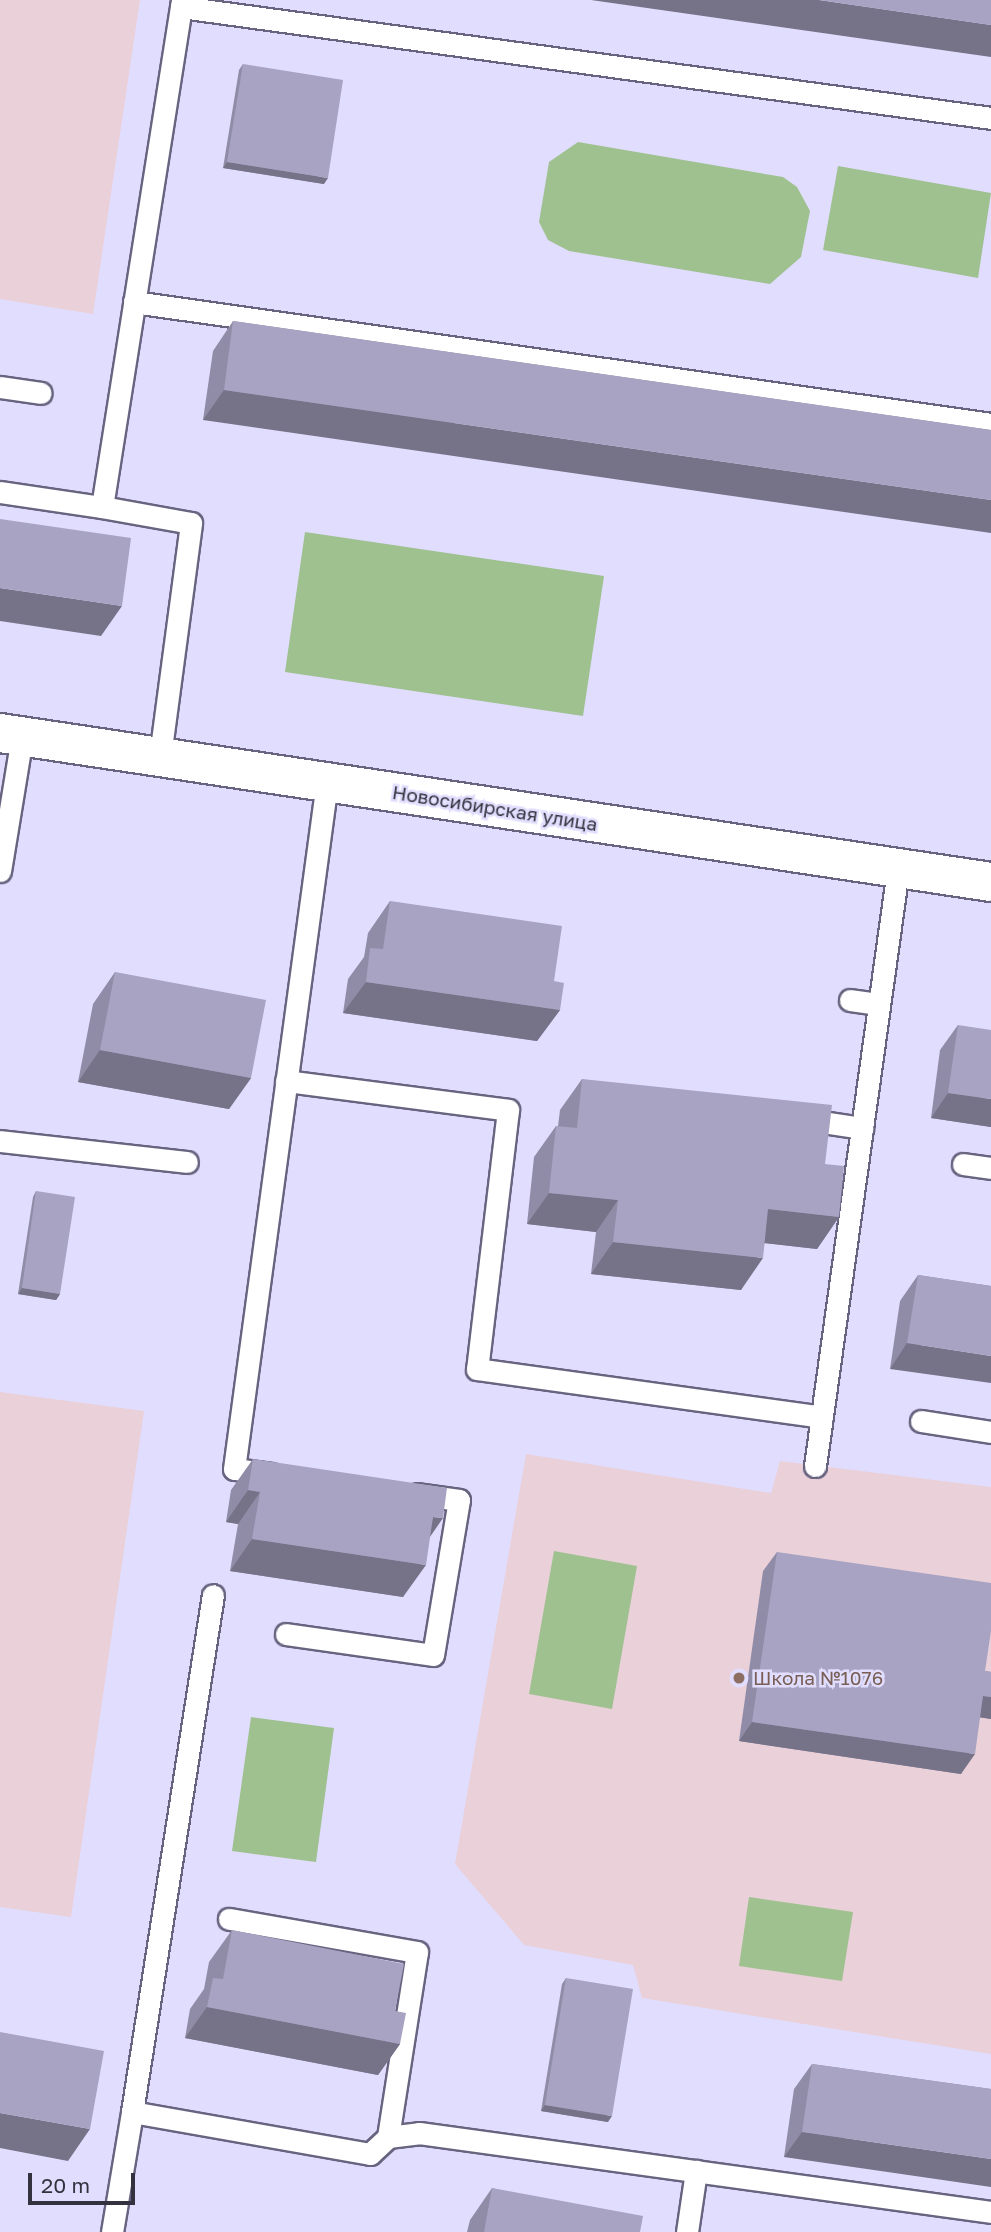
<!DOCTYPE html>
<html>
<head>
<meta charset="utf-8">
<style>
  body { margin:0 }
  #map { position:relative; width:991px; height:2232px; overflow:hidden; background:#e1ddfe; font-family:"Golos Text",sans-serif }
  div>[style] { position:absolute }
  .education>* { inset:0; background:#e9d0d9 }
  .green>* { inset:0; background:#9fc190 }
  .roads { filter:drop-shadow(2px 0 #686480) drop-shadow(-2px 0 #686480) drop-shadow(0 2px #686480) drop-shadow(0 -2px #686480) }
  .lane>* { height:21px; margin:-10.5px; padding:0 10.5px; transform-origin:10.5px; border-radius:10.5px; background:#fff }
  .street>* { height:38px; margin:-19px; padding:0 19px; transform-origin:19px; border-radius:19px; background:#fff }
  .wall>* { inset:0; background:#908ca7 }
  .shaded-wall>* { inset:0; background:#767288 }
  .building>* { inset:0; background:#a8a3c2 }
  .dots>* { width:19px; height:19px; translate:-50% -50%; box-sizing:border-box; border:4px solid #e1ddfe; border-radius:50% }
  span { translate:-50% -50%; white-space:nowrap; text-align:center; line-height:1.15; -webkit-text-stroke:5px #e1ddfe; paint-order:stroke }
  .street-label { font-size:19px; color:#34323e }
  .education-label { font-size:19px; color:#785e54 }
  .left { translate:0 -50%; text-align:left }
  .scale { position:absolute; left:28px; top:2173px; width:107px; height:32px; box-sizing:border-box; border:4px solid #34323e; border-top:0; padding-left:9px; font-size:21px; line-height:24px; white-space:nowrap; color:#34323e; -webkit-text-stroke:5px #e1ddfe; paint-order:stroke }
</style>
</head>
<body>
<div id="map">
  <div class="education">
    <i style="clip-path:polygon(0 0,140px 0,93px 314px,0 299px)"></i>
    <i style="clip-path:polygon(0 1392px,144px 1411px,71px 1917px,0 1907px)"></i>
    <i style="clip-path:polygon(526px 1454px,771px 1493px,780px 1461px,991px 1487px,991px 2054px,642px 1998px,633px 1965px,524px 1945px,455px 1864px)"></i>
  </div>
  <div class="green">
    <i style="clip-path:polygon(578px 142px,783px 177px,797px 187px,810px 211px,801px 257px,770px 284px,569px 251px,548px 240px,539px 222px,549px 162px)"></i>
    <i style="clip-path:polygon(838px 166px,991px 193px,978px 278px,823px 250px)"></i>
    <i style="clip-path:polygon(305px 532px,604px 576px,583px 716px,285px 672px)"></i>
    <i style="clip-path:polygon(554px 1551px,637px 1566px,612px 1709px,529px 1694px)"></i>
    <i style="clip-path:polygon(251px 1717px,334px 1728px,316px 1862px,232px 1851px)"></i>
    <i style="clip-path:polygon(749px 1897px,853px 1912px,842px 1981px,739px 1966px)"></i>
  </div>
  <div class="roads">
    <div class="lane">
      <i style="left:181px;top:7px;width:818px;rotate:7.8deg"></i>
      <i style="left:134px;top:302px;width:866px;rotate:8.1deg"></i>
      <i style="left:0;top:387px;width:41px;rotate:8.3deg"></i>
      <i style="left:0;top:492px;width:103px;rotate:8.4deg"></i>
      <i style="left:160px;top:756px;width:235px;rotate:-82.4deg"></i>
      <i style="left:191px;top:523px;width:90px;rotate:-169.8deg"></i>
      <i style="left:102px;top:507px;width:513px;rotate:-81.03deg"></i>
      <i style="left:0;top:871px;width:137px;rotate:-80.7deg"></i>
      <i style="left:850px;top:1000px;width:29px;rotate:8deg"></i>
      <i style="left:286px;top:1081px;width:224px;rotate:7.4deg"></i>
      <i style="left:508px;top:1110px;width:261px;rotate:96.8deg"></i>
      <i style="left:477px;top:1369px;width:348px;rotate:7.9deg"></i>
      <i style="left:802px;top:1119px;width:61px;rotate:8.5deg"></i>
      <i style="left:0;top:1141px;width:188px;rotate:6.4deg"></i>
      <i style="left:963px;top:1164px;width:28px;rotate:8deg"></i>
      <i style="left:921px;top:1421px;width:71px;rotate:8.9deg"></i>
      <i style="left:815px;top:1466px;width:603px;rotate:-82.08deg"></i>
      <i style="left:271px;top:1474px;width:37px;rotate:-172deg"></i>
      <i style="left:234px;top:1469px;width:693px;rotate:-82.29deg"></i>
      <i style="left:286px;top:1634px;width:148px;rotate:8.1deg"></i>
      <i style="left:433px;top:1655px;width:157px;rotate:-80.5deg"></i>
      <i style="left:459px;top:1500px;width:42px;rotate:-171.9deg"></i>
      <i style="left:132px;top:2112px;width:523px;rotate:-81.1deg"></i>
      <i style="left:388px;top:2137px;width:31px;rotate:-7deg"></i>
      <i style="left:419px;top:2133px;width:577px;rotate:7.86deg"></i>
      <i style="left:112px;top:2232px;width:122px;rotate:-80.5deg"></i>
      <i style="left:132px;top:2112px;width:242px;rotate:10deg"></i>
      <i style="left:370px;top:2154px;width:25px;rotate:-43deg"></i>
      <i style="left:388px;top:2137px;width:187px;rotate:-81.1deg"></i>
      <i style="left:417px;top:1952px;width:191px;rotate:-170deg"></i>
      <i style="left:687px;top:2232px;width:62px;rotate:-81.6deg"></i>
    </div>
    <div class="street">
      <i style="left:0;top:733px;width:1002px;rotate:8.55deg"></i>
    </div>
  </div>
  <div class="wall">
    <i style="clip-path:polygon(243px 64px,324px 184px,223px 168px,239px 70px)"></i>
    <i style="clip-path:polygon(233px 321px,991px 430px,203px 420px,213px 351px)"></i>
    <i style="clip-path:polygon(390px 901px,554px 981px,560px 1010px,537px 1041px,343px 1013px,348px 979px,364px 957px,368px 933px)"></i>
    <i style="clip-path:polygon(115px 972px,251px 1078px,229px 1109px,78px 1082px,93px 1004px)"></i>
    <i style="clip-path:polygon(958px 1025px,991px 1127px,931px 1118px,940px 1050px)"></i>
    <i style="clip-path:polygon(582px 1079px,825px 1164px,839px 1217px,817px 1249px,765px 1243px,741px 1290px,591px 1274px,596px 1232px,527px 1224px,534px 1157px,556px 1126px,558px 1126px,560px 1110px)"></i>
    <i style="clip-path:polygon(36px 1191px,60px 1294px,56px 1300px,18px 1294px,33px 1197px)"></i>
    <i style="clip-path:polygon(918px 1275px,991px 1286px,890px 1369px,900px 1301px)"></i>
    <i style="clip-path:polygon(253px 1459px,430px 1536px,403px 1597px,230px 1571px,238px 1524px,226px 1522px,231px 1490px)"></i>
    <i style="clip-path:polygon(777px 1552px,985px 1671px,991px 1672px,991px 1719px,980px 1717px,961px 1774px,739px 1741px,763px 1571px)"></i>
    <i style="clip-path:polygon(232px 1930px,395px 2011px,400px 2044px,378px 2075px,185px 2038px,190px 2009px,204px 1989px,209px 1962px)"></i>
    <i style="clip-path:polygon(566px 1978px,608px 2122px,541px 2111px,562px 1984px)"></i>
    <i style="clip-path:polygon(812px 2064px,991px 2089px,784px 2157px,794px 2089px)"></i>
    <i style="clip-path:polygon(492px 2188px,640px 2232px,467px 2232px,470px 2220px)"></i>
  </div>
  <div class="shaded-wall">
    <i style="clip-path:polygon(591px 0,819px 0,991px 25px,991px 57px)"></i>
    <i style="clip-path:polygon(227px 162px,328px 178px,324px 184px,223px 168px)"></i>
    <i style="clip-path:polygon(224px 390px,991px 500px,991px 533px,203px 420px)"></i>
    <i style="clip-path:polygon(0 588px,122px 606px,101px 636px,0 621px)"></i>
    <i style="clip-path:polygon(366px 982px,560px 1010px,537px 1041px,343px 1013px)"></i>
    <i style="clip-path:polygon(100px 1050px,251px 1078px,229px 1109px,78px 1082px)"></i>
    <i style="clip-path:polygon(948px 1093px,991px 1099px,991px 1127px,931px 1118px)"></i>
    <i style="clip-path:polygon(549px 1193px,618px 1200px,596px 1232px,527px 1224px)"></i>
    <i style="clip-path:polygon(768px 1209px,839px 1217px,817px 1249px,746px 1241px)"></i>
    <i style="clip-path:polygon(613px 1242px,763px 1258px,741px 1290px,591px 1274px)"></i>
    <i style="clip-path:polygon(22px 1288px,60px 1294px,56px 1300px,18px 1294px)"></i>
    <i style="clip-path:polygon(907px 1343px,991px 1356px,991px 1383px,890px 1369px)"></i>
    <i style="clip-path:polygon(248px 1490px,260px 1492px,238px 1524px,226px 1522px)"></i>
    <i style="clip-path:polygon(433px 1517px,443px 1518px,421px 1550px)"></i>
    <i style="clip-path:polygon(252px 1539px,426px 1565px,403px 1597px,230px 1571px)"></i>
    <i style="clip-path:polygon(983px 1696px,991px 1697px,991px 1719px,970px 1716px)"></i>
    <i style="clip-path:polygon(752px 1722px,975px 1754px,961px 1774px,739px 1741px)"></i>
    <i style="clip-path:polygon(207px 2007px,400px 2044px,378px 2075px,185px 2038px)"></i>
    <i style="clip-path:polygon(545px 2105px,612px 2116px,608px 2122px,541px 2111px)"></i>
    <i style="clip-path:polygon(0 2113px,90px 2129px,68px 2161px,0 2148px)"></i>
    <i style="clip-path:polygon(802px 2132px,991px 2159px,991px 2187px,784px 2157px)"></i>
  </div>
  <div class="building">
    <i style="clip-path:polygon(819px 0,991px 0,991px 25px)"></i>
    <i style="clip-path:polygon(243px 64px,343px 80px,328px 178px,227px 162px)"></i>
    <i style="clip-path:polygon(233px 321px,991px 430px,991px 500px,224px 390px)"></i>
    <i style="clip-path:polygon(0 519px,131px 538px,122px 606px,0 588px)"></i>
    <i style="clip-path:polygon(390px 901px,562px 926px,554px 981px,564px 983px,560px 1010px,366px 982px,370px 948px,383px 949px)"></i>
    <i style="clip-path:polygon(115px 972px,266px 1000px,251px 1078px,100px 1050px)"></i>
    <i style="clip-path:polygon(958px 1025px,991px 1030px,991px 1099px,948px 1093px)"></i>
    <i style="clip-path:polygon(582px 1079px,832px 1105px,825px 1164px,844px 1166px,839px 1217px,768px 1209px,763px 1258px,613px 1242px,618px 1200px,549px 1193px,556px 1126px,577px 1128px)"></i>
    <i style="clip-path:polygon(36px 1191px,75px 1197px,60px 1294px,22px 1288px)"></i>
    <i style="clip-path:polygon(918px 1275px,991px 1286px,991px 1356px,907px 1343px)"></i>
    <i style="clip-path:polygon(253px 1459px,447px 1488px,443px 1518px,433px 1517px,426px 1565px,252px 1539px,260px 1492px,248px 1490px)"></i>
    <i style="clip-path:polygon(777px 1552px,991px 1583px,991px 1631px,985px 1671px,991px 1672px,991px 1697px,983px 1696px,975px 1754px,752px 1722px)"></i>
    <i style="clip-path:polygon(232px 1930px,404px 1964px,395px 2011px,406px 2013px,400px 2044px,207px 2007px,213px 1978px,223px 1979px)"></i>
    <i style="clip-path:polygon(566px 1978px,633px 1989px,612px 2116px,545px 2105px)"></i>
    <i style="clip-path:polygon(0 2032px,104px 2051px,90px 2129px,0 2113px)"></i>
    <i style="clip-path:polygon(812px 2064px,991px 2089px,991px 2159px,802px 2132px)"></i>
    <i style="clip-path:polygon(492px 2188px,643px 2216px,640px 2232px,484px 2232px)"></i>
  </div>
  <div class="dots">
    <i style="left:739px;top:1678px;background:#8d6e63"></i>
  </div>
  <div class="street-label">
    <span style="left:495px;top:808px;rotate:9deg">Новосибирская улица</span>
  </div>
  <div class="education-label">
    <span class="left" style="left:753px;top:1678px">Школа №1076</span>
  </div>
  <div class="scale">20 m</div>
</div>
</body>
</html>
